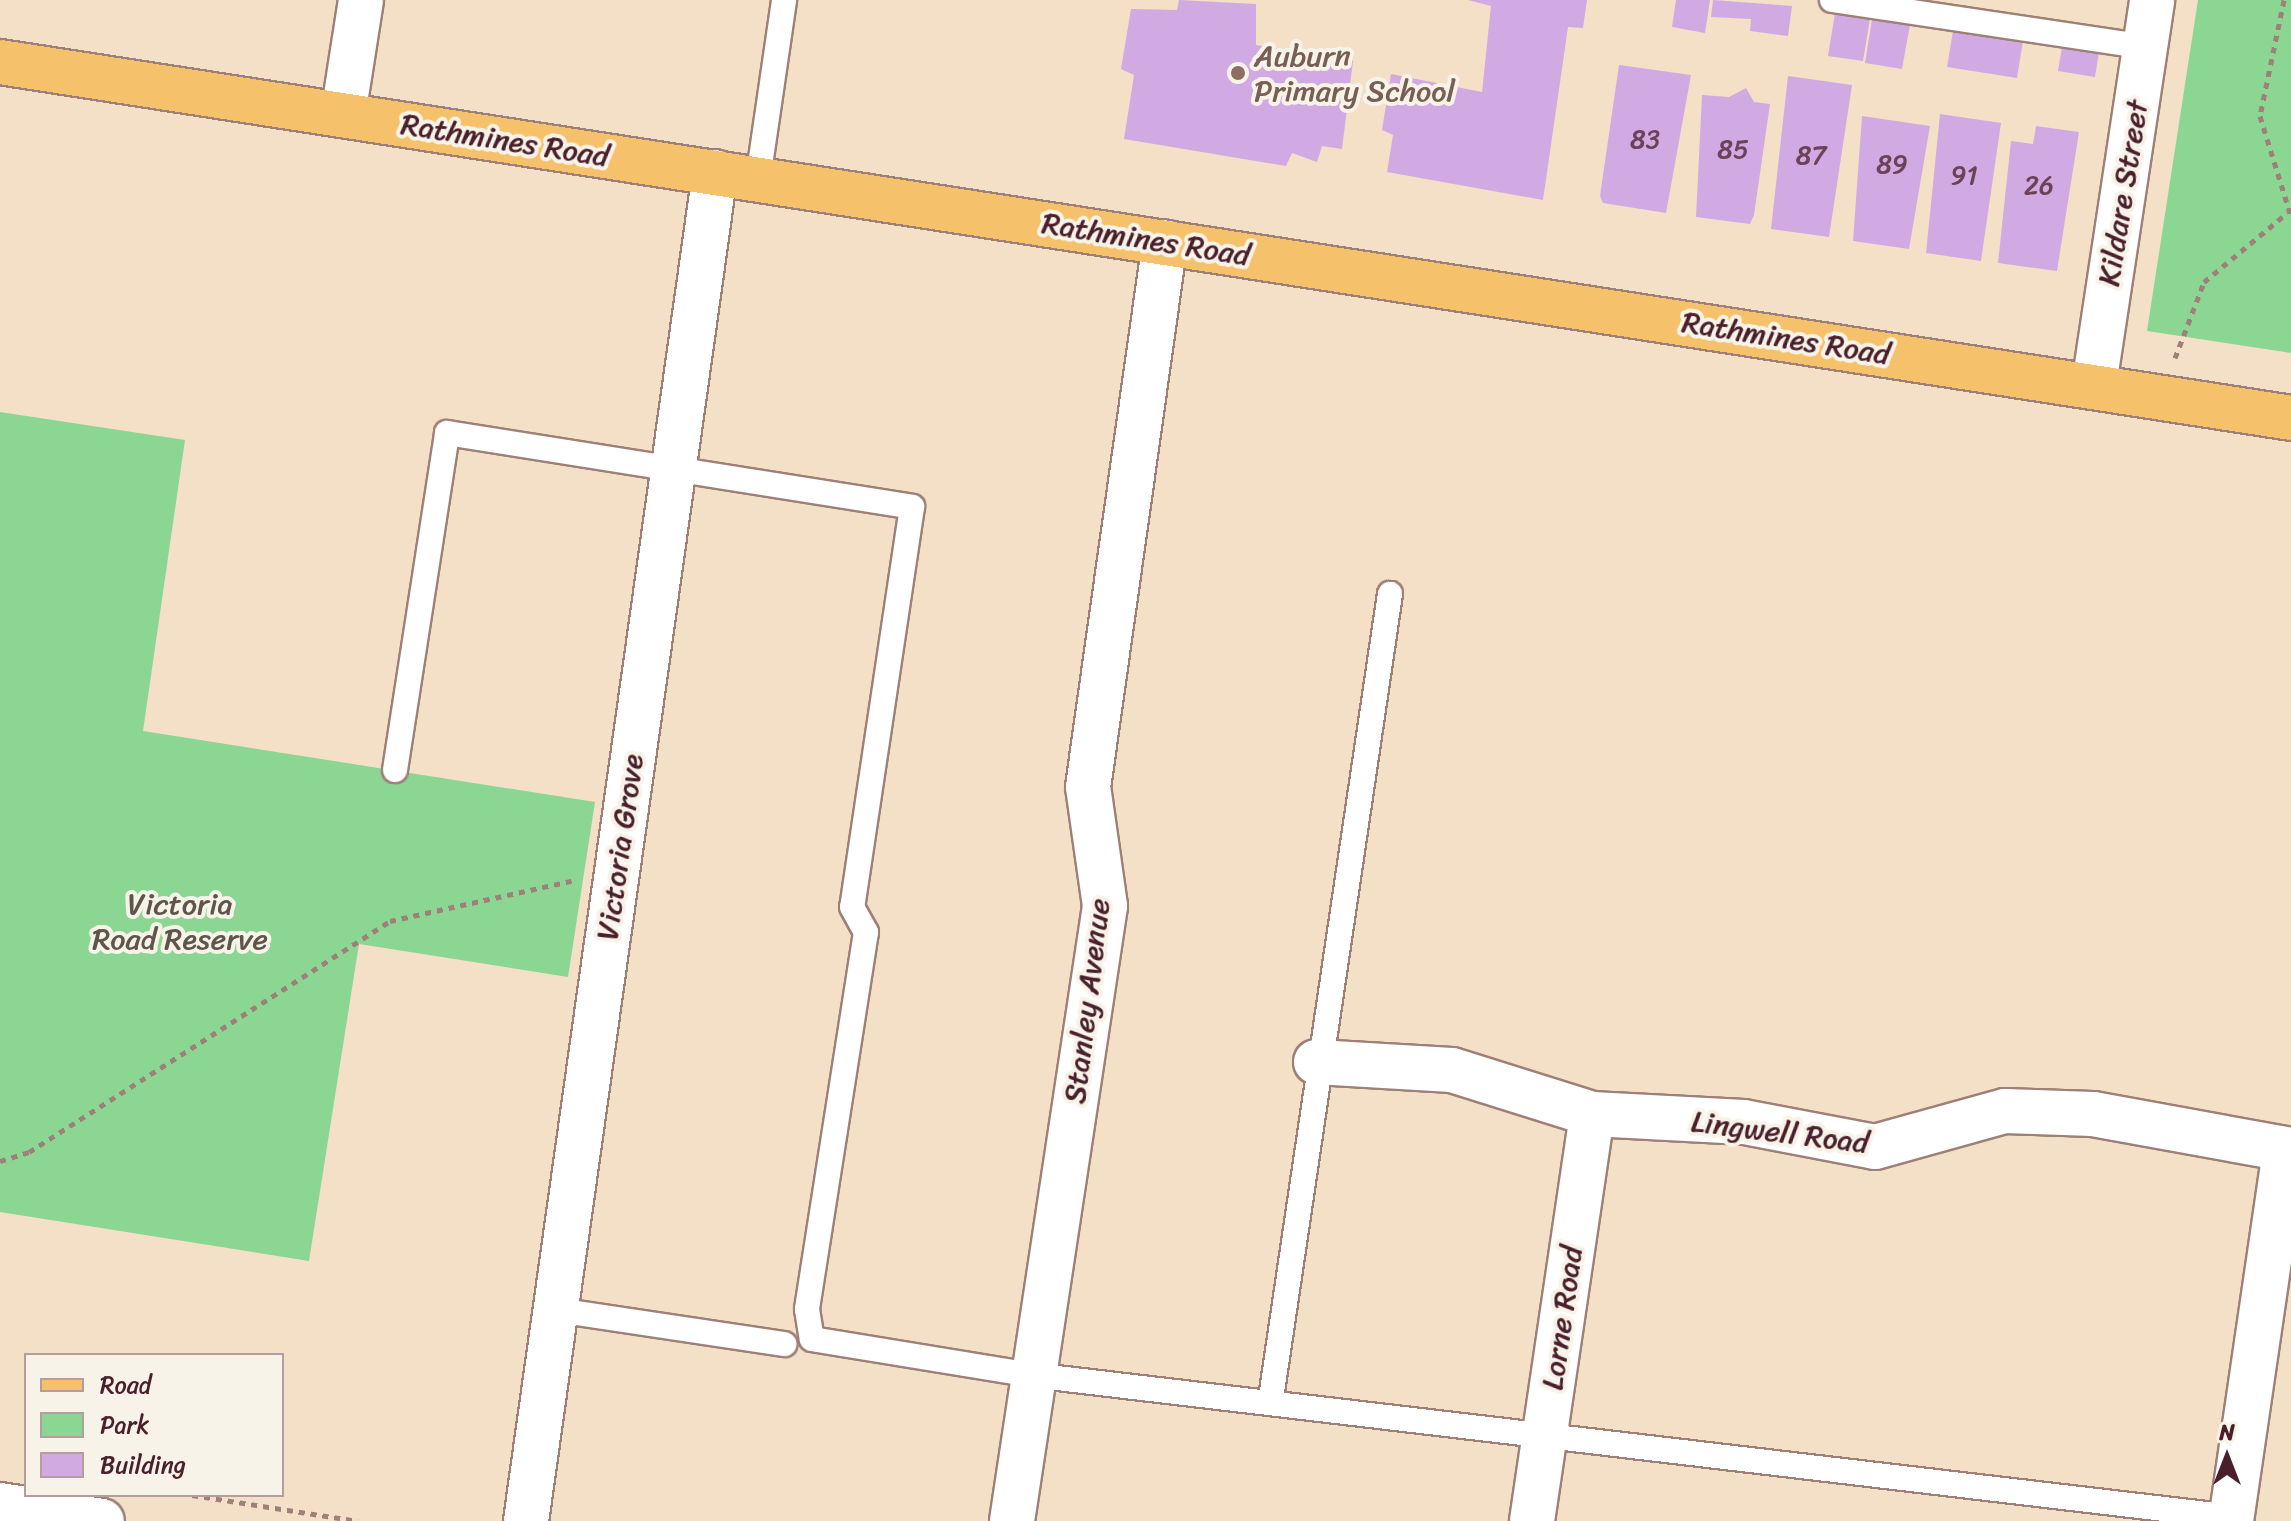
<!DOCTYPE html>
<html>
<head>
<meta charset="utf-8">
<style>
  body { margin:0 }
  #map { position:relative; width:2291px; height:1521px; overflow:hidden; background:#f3e0c6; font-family:Sriracha,sans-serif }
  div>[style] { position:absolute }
  .green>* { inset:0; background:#8bd693 }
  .building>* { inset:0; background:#d2aae3 }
  .path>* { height:5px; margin-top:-2.5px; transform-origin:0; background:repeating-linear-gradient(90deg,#9e8078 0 6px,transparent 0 12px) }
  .roads { filter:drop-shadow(2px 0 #9e8078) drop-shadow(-2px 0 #9e8078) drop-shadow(0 2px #9e8078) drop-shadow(0 -2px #9e8078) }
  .service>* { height:24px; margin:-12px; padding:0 12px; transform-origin:12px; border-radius:12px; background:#fff }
  .minor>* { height:44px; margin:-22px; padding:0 22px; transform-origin:22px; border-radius:22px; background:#fff }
  .tertiary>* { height:44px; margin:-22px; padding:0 22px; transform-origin:22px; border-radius:22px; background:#fff }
  .primary>* { height:44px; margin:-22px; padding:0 22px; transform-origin:22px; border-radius:22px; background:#f5c16b }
  .dots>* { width:22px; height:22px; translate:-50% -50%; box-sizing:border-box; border:4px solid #f7f3e8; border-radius:50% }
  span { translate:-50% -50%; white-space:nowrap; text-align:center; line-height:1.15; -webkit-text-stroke:8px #f7f3e8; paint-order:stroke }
  .number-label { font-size:26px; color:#6c4259 }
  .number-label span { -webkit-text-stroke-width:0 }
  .education-label { font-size:30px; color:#785e54 }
  .left { translate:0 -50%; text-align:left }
  .street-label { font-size:30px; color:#4a1f2b }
  .park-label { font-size:30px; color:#5e564a }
  .legend { position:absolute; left:24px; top:1353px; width:260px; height:144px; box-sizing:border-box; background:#f7f3e8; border:2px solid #b29e9c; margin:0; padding:10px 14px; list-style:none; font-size:24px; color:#4a1f2b }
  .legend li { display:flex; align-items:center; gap:16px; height:40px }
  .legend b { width:40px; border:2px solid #b29e9c }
  .north { position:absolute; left:2187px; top:1417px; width:80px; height:80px; -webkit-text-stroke:6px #f7f3e8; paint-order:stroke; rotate:0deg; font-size:22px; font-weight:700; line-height:32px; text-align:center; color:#4a1f2b }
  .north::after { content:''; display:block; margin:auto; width:28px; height:36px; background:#4a1f2b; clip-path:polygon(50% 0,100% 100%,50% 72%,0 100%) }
</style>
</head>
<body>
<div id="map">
  <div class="green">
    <i style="clip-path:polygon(2198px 0,2291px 0,2291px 353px,2147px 331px)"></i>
    <i style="clip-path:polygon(0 412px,185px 440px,143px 731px,595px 802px,568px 977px,359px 944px,309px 1261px,0 1212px)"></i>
  </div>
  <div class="building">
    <i style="clip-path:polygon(1179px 0,1256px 4px,1256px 45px,1353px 61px,1342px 149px,1322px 146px,1317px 162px,1292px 153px,1286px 166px,1124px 139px,1134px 75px,1121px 69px,1131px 9px,1177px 10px)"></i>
    <i style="clip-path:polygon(1468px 0,1587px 0,1583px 28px,1568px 27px,1543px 200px,1387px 172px,1393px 135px,1382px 130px,1391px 74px,1482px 92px,1491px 6px)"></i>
    <i style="clip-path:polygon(1676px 0,1710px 0,1705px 33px,1672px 27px)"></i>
    <i style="clip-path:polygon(1713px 0,1792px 6px,1788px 36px,1750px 31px,1751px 19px,1711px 17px)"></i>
    <i style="clip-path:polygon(1835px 13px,1870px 19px,1863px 61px,1828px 56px)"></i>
    <i style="clip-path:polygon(1872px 19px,1910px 25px,1902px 69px,1865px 63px)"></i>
    <i style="clip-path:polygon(1953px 31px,2023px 41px,2017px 78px,1947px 67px)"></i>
    <i style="clip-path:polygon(2062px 47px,2099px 52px,2095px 77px,2058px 71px)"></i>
    <i style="clip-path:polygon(1619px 65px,1691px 75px,1666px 213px,1603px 203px,1600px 196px)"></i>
    <i style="clip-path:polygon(1788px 76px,1852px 85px,1829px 237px,1771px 229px)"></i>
    <i style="clip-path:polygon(1746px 88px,1754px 102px,1770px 104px,1754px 215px,1750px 224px,1696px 217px,1702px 95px,1729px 97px)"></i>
    <i style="clip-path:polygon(1940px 114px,2001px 123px,1981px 261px,1926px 253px)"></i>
    <i style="clip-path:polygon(1862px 116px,1930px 126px,1909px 249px,1853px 241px)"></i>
    <i style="clip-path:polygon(2036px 126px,2079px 132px,2057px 271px,1998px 263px,2011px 141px,2033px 144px)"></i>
  </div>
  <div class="path">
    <i style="left:2284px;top:0;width:118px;rotate:101.7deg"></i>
    <i style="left:2260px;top:116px;width:105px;rotate:72.8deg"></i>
    <i style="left:2175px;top:358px;width:81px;rotate:-69.1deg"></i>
    <i style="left:2204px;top:282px;width:108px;rotate:-39.7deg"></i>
    <i style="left:0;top:1161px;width:30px;rotate:-17deg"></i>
    <i style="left:29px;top:1152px;width:429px;rotate:-32.6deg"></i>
    <i style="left:390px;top:921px;width:189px;rotate:-12.5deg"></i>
    <i style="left:192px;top:1495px;width:168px;rotate:8.9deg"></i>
  </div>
  <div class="roads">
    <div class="service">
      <i style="left:1832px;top:0;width:317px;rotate:8.5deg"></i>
      <i style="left:758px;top:179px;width:181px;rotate:-81.7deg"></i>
      <i style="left:395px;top:770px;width:341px;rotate:-81.2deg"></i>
      <i style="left:447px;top:433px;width:471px;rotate:9deg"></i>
      <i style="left:912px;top:507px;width:404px;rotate:98.5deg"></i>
      <i style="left:852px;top:907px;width:29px;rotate:61deg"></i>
      <i style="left:866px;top:932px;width:382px;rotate:98.9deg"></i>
      <i style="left:807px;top:1309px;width:30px;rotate:81deg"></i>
      <i style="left:812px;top:1339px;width:223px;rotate:9.3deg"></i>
      <i style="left:1032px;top:1375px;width:1208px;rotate:6.75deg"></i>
      <i style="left:556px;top:1310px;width:231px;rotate:8.5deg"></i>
      <i style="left:1271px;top:1398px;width:813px;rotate:-81.58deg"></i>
    </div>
    <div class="minor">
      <i style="left:343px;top:115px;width:116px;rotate:-81.1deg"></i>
      <i style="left:2094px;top:385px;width:389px;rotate:-81.4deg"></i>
      <i style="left:1316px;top:1062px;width:136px;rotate:3.4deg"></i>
      <i style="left:1452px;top:1070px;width:147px;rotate:17.4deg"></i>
      <i style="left:1592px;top:1114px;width:152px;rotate:3deg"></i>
      <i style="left:1744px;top:1122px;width:133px;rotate:10.8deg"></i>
      <i style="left:1875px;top:1147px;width:135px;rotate:-15.5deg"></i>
      <i style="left:2005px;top:1111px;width:88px;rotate:2deg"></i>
      <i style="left:2093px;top:1114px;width:201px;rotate:10.3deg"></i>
      <i style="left:526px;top:1521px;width:1362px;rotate:-82.02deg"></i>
      <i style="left:1012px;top:1521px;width:622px;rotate:-81.4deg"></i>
      <i style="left:1105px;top:906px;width:120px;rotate:-98.1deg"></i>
      <i style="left:1088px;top:787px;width:550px;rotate:-81.96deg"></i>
      <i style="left:1532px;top:1521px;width:411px;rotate:-81.6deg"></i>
      <i style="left:2231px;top:1521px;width:375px;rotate:-81.7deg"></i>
    </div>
    <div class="tertiary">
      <i style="left:0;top:1505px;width:103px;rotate:8.9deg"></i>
    </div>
    <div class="primary">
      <i style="left:0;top:62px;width:2318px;rotate:8.83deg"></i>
    </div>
  </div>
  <div class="dots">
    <i style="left:1238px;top:73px;background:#8d6e63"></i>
  </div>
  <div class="number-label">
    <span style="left:1645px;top:140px">83</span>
    <span style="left:1733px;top:150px">85</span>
    <span style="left:1811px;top:156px">87</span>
    <span style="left:1892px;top:165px">89</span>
    <span style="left:1964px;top:176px">91</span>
    <span style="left:2039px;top:186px">26</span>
  </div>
  <div class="education-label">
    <span class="left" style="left:1254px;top:73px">Auburn<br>Primary School</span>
  </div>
  <div class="street-label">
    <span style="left:505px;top:140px;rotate:9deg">Rathmines Road</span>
    <span style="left:2123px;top:193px;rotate:-81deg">Kildare Street</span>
    <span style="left:1146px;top:239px;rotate:9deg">Rathmines Road</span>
    <span style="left:1786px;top:338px;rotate:9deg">Rathmines Road</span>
    <span style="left:620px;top:847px;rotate:-82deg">Victoria Grove</span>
    <span style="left:1087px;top:1001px;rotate:-83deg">Stanley Avenue</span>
    <span style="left:1780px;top:1132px;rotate:7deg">Lingwell Road</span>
    <span style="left:1562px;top:1318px;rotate:-82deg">Lorne Road</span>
  </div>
  <div class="park-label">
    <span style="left:180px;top:921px">Victoria<br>Road Reserve</span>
  </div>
  <ul class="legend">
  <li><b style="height:10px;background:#f5c16b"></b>Road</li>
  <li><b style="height:22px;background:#8bd693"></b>Park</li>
  <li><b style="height:22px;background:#d2aae3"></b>Building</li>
  </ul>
  <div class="north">N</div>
</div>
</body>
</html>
